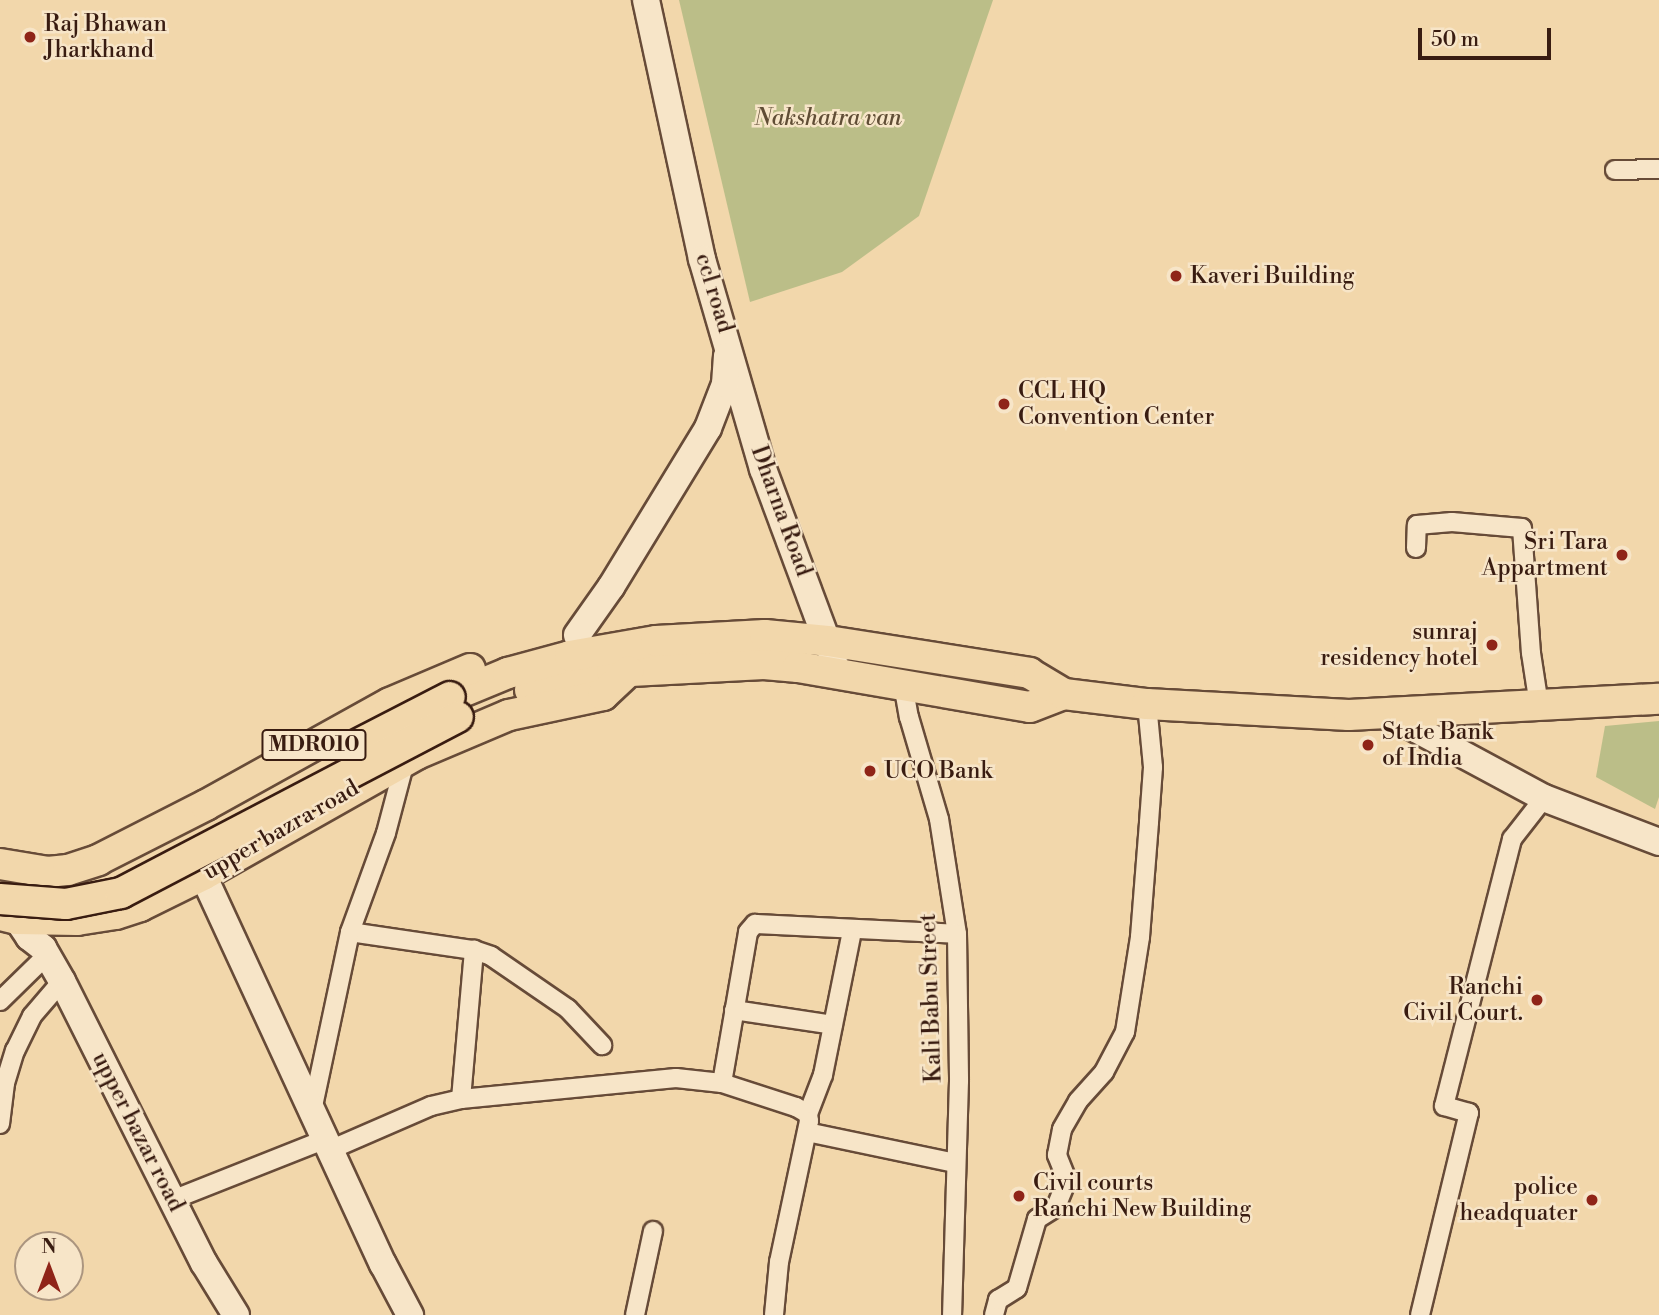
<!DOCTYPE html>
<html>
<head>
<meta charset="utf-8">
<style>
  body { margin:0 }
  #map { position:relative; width:1659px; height:1315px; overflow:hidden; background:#f2d7ab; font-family:"Libre Bodoni",serif }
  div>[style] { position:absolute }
  .green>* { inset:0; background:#bbbe88 }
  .roads { filter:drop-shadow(2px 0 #674b38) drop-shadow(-2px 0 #674b38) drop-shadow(0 2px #674b38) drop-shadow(0 -2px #674b38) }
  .street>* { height:18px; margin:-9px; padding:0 9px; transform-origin:9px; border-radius:9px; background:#f7e5c8 }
  .secondary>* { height:26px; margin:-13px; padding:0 13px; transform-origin:13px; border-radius:13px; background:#f7e5c8 }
  .primary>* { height:30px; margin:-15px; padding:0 15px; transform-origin:15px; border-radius:15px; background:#f2d7ab }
  .bridges { filter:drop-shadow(2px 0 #391c11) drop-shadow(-2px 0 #391c11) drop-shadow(0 2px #391c11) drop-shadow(0 -2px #391c11) }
  .primary-bridge>* { height:30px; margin:-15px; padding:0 15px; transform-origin:15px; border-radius:15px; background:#f2d7ab }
  .dots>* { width:19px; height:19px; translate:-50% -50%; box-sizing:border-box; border:4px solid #f7e5c8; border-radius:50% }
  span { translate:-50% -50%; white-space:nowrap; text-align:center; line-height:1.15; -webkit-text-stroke:5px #f7e5c8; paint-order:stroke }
  .shield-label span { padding:2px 5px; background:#f7e5c8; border:2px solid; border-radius:5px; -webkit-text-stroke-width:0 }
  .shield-label { font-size:21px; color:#391c11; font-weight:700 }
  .poi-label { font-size:23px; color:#391c11 }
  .left { translate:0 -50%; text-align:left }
  .right { translate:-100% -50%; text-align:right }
  .park-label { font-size:23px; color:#604d35; font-style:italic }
  .street-label { font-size:23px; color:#391c11 }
  .north { position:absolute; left:14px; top:1231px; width:70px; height:70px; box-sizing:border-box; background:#f7e5c8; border:2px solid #ab957f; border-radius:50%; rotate:0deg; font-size:19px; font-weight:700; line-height:28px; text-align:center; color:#391c11 }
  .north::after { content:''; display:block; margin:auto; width:24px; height:32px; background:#8f2418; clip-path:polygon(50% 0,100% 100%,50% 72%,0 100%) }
  .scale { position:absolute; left:1418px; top:28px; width:133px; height:32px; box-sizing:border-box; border:4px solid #391c11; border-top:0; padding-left:9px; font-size:21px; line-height:24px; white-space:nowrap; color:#391c11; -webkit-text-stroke:5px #f7e5c8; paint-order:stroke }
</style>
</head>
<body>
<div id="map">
  <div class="green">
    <i style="clip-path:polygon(679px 0,993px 0,919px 216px,842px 272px,750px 302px)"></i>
    <i style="clip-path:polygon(1659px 721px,1659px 797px,1655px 809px,1596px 777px,1605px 726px)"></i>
  </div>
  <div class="roads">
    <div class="street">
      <i style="left:1615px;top:170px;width:44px;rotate:-1.3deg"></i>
      <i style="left:1416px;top:548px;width:23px;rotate:-88deg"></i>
      <i style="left:1417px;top:525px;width:35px;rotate:-5deg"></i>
      <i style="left:1452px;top:522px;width:70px;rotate:4.9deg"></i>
      <i style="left:1522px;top:528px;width:125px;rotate:85.9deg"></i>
      <i style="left:1531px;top:653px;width:53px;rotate:81.3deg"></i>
      <i style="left:903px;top:684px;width:34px;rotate:80deg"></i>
      <i style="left:909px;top:717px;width:106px;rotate:73.6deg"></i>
      <i style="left:939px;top:819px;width:116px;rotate:81.1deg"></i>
      <i style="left:957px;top:934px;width:147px;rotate:89.2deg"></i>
      <i style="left:959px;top:1081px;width:234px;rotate:91.7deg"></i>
      <i style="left:350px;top:932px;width:125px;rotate:8.3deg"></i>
      <i style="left:474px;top:950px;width:18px;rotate:19deg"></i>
      <i style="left:491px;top:956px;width:93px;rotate:34.5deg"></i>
      <i style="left:568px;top:1009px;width:50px;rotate:46.6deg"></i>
      <i style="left:0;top:1001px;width:66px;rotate:-44.4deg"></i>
      <i style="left:734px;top:1010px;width:100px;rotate:8.6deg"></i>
      <i style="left:722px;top:1083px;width:153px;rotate:-80.2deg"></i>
      <i style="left:748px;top:932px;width:11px;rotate:-49deg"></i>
      <i style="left:755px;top:924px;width:202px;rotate:2.8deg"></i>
      <i style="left:461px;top:1099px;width:150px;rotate:-85deg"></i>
      <i style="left:312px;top:1111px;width:183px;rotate:-78deg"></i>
      <i style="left:350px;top:932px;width:105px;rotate:-70deg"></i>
      <i style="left:386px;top:833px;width:74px;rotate:-75.2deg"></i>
      <i style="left:808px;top:1114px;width:42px;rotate:-69deg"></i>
      <i style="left:823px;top:1075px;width:147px;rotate:-78.6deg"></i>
      <i style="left:0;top:1124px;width:41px;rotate:-83deg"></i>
      <i style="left:5px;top:1083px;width:34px;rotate:-73deg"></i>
      <i style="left:15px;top:1051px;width:39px;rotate:-64deg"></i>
      <i style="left:32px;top:1016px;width:46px;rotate:-49.4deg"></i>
      <i style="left:807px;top:1132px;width:152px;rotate:11.8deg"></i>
      <i style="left:332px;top:1149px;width:108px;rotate:-23.5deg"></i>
      <i style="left:431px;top:1106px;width:31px;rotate:-13deg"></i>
      <i style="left:461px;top:1099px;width:216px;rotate:-5.6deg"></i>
      <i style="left:676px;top:1078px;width:46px;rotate:6.2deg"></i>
      <i style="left:722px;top:1083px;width:78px;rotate:18deg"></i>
      <i style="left:796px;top:1107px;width:14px;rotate:30deg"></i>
      <i style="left:808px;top:1114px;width:7px;rotate:82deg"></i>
      <i style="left:809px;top:1121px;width:144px;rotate:102deg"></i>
      <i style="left:779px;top:1262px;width:53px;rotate:95.4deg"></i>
      <i style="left:172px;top:1200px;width:166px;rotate:-21.6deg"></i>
      <i style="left:635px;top:1315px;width:86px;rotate:-77.9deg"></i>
      <i style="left:994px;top:1315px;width:16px;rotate:-75deg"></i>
      <i style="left:998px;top:1300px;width:22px;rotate:-32deg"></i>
      <i style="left:1017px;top:1288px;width:72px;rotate:-73.8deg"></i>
      <i style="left:1037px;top:1219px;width:22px;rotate:-32deg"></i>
      <i style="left:1056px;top:1207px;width:29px;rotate:-68deg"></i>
      <i style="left:1067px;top:1180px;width:27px;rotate:-112deg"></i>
      <i style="left:1057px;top:1155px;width:26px;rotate:-79deg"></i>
      <i style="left:1062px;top:1129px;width:32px;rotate:-60deg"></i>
      <i style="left:1078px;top:1101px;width:39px;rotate:-48deg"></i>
      <i style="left:1104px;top:1072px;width:45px;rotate:-62.3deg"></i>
      <i style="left:1125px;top:1032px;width:96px;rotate:-81deg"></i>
      <i style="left:1140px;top:937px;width:115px;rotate:-85.5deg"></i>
      <i style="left:1149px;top:822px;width:55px;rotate:-85.8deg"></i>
      <i style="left:1153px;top:767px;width:63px;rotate:-95.4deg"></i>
      <i style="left:1420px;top:1315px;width:208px;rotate:-76.4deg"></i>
      <i style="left:1469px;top:1113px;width:26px;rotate:-164deg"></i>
      <i style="left:1444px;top:1106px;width:276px;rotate:-75.7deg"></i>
      <i style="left:1512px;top:839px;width:52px;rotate:-52deg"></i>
    </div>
    <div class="secondary">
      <i style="left:646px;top:0;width:265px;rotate:77.8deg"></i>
      <i style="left:702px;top:259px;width:219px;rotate:73.8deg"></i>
      <i style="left:763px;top:469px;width:204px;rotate:69.6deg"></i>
      <i style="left:577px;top:635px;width:59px;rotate:-54.7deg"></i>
      <i style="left:611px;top:587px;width:186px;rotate:-58.6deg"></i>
      <i style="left:708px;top:428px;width:47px;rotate:-68.9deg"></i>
      <i style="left:725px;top:384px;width:28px;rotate:-86deg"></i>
      <i style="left:1388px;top:714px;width:177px;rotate:28.3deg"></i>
      <i style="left:1544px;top:798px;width:123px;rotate:20.9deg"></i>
      <i style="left:203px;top:875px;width:429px;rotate:65.2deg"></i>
      <i style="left:383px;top:1264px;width:58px;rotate:62.1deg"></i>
      <i style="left:17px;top:919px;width:22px;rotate:56deg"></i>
      <i style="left:29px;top:937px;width:18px;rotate:38deg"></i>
      <i style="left:43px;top:948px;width:38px;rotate:60deg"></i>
      <i style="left:62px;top:981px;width:316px;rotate:63.3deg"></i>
      <i style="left:204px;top:1263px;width:61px;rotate:58.4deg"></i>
    </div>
    <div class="primary">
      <i style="left:530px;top:690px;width:84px;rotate:-12.4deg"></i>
      <i style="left:612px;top:672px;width:152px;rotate:-3deg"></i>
      <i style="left:764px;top:664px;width:34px;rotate:5deg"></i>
      <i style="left:798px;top:667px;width:235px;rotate:9.8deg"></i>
      <i style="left:1030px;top:707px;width:36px;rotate:-21deg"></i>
      <i style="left:450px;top:697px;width:63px;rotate:-22.5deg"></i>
      <i style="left:508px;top:673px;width:64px;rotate:-15.3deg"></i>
      <i style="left:570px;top:656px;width:87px;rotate:-9.9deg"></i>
      <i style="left:656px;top:641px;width:109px;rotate:-3.2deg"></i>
      <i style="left:765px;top:635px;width:63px;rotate:5.4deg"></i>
      <i style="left:828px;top:641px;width:204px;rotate:9deg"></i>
      <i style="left:1029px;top:673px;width:41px;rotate:31deg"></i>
      <i style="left:1064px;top:694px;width:84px;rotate:6.9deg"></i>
      <i style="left:1147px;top:704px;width:202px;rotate:3.1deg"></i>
      <i style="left:1349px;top:715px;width:310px;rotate:-3deg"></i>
      <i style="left:0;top:864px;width:49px;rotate:9.5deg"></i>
      <i style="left:48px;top:872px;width:20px;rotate:-6deg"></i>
      <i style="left:68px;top:870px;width:32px;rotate:-18deg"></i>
      <i style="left:98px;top:860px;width:121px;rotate:-27deg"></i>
      <i style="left:206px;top:805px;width:210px;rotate:-29deg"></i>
      <i style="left:390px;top:703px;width:87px;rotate:-23deg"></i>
      <i style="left:0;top:915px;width:17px;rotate:13deg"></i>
      <i style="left:17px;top:919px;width:60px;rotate:1deg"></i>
      <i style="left:77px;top:920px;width:39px;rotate:-9deg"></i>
      <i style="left:116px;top:914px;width:25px;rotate:-18deg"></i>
      <i style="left:140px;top:906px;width:70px;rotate:-26.2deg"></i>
      <i style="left:203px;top:875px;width:246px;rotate:-29.5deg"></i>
      <i style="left:417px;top:754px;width:100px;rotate:-23deg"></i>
      <i style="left:509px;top:715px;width:96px;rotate:-12deg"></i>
      <i style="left:603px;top:695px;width:35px;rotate:-43deg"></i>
    </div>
  </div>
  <div class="bridges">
    <div class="primary-bridge">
      <i style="left:351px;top:748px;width:111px;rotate:-27.3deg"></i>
      <i style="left:0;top:899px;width:66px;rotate:4.3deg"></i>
      <i style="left:66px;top:904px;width:56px;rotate:-11.3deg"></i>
      <i style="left:121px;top:893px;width:380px;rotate:-27.6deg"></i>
    </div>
  </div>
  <div class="dots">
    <i style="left:30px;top:37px;background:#8f2418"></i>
    <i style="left:1176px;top:276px;background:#8f2418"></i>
    <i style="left:1004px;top:404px;background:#8f2418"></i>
    <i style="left:1622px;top:555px;background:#8f2418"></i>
    <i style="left:1492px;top:645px;background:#8f2418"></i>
    <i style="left:1368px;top:745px;background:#8f2418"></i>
    <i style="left:870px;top:771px;background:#8f2418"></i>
    <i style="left:1537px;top:1000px;background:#8f2418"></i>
    <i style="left:1019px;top:1196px;background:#8f2418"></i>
    <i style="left:1592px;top:1200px;background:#8f2418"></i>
  </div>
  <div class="shield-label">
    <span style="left:314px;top:745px">MDR010</span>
  </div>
  <div class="poi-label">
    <span class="left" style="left:44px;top:37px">Raj Bhawan<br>Jharkhand</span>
    <span class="left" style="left:1190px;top:276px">Kaveri Building</span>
    <span class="left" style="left:1018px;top:404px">CCL HQ<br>Convention Center</span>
    <span class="right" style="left:1608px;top:555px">Sri Tara<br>Appartment</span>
    <span class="right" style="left:1478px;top:645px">sunraj<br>residency hotel</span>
    <span class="left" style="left:1382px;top:745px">State Bank<br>of India</span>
    <span class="left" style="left:884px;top:771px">UCO Bank</span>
    <span class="right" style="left:1523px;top:1000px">Ranchi<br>Civil Court.</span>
    <span class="left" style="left:1033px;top:1196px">Civil courts<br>Ranchi New Building</span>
    <span class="right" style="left:1578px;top:1200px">police<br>headquater</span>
  </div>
  <div class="park-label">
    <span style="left:828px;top:118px">Nakshatra van</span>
  </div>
  <div class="street-label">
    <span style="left:714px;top:293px;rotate:73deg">ccl road</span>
    <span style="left:781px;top:511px;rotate:70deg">Dharna Road</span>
    <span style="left:281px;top:830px;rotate:-30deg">upper bazra road</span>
    <span style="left:931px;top:998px;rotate:-92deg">Kali Babu Street</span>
    <span style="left:138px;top:1132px;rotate:63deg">upper bazar road</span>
  </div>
  <div class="north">N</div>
  <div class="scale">50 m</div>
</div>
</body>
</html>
